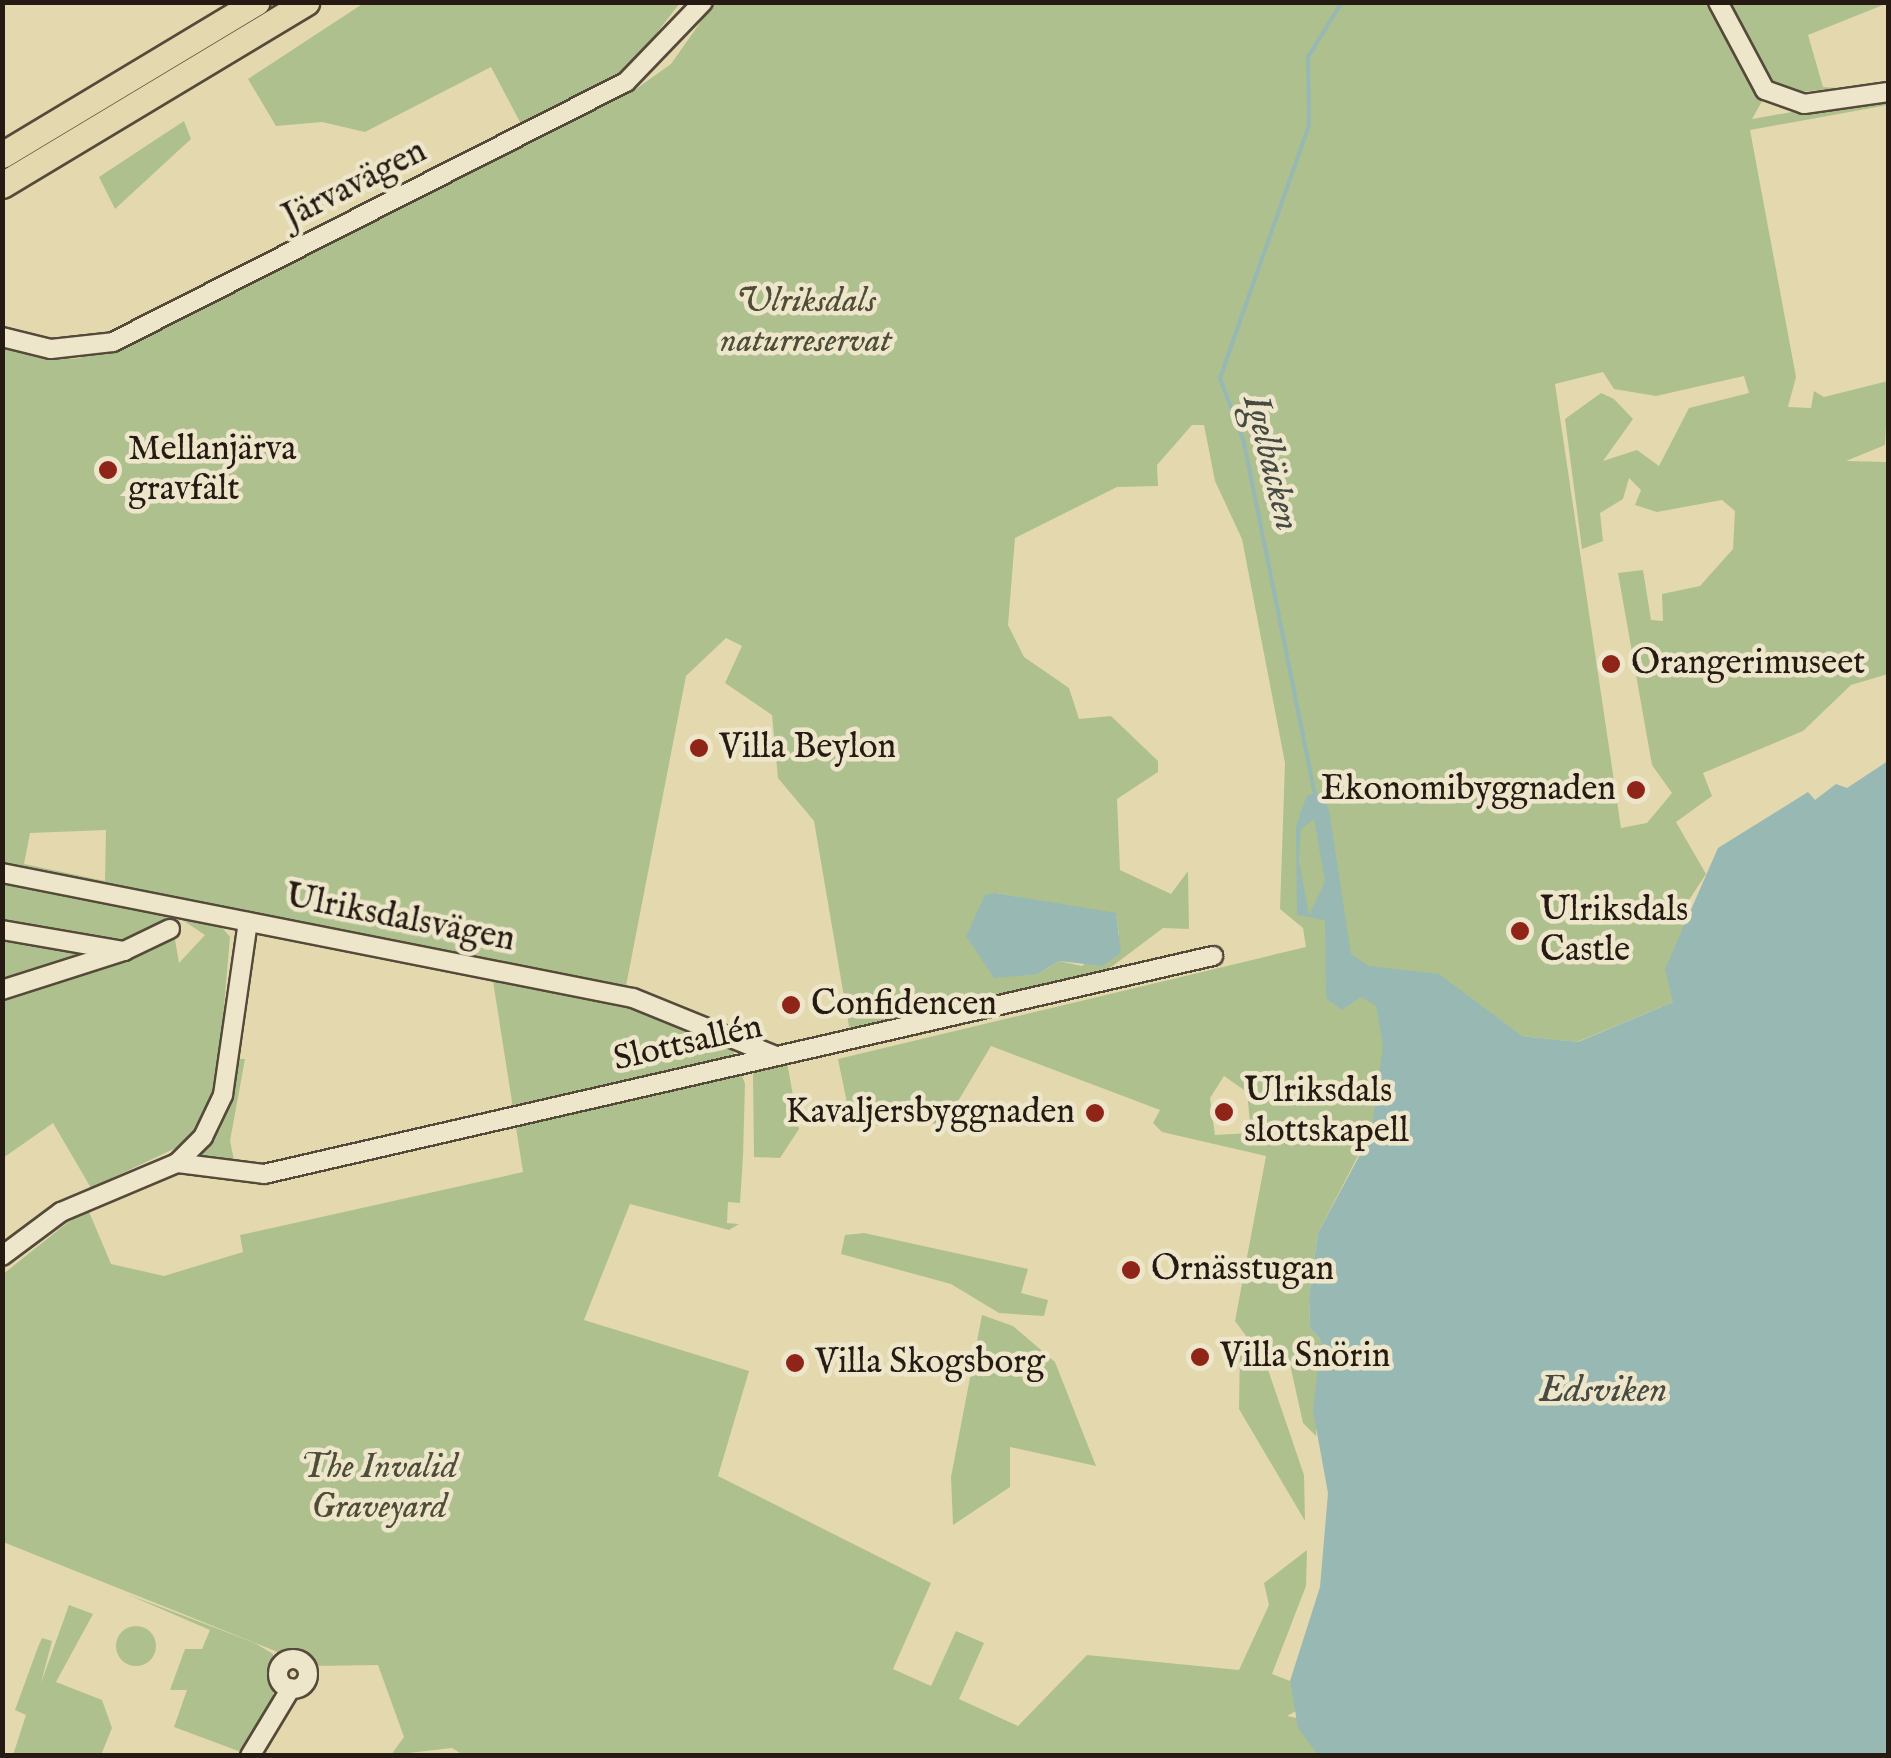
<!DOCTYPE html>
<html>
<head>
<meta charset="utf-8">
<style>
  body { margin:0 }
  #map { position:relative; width:1891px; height:1758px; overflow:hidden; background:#e4d8af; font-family:"IM FELL English",serif }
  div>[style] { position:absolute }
  .green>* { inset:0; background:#afc08f }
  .round { border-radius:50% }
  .water>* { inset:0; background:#97b8b3 }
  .stream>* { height:4px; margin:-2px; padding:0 2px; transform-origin:2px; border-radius:2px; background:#97b8b3 }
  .roads { filter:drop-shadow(2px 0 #554a3a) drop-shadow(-2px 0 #554a3a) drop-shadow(0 2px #554a3a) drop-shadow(0 -2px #554a3a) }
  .minor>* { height:18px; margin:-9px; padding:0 9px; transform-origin:9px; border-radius:9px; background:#ede6cb }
  .minor>.ring { margin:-9px; padding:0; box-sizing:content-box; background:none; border:18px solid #ede6cb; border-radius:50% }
  .highway>* { height:25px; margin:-12.5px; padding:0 12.5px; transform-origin:12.5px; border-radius:12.5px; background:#e4d8af }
  .dots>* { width:28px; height:28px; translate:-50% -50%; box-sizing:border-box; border:5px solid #ede6cb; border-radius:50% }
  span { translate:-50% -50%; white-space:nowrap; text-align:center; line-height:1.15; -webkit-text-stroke:9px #ede6cb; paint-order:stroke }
  .street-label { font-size:35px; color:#251b13 }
  .park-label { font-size:35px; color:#4e4d38; font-style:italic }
  .poi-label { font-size:35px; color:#251b13 }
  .left { translate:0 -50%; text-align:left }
  .right { translate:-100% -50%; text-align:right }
  .water-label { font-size:38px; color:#474a43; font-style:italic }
  .frame { position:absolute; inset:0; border:5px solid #251b13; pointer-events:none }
</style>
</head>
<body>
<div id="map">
  <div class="green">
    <i style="clip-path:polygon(364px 3px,680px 3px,631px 66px,522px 126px,491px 67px,365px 132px,322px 122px,276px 126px,248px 79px)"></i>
    <i style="clip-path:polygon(evenodd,714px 3px,1888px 3px,1808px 35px,1823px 87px,1839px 88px,1765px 96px,1752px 119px,1888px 95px,1888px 105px,1750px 130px,1796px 377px,1788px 407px,1811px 408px,1814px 391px,1824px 397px,1888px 381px,1885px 445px,1846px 461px,1888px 462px,1888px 674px,1851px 685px,1803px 731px,1703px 773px,1712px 796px,1676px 822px,1706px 874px,1689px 900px,1673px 1002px,1577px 1042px,1522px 1036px,1373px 1127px,1318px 1233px,1309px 1296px,1310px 1328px,1321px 1340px,1316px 1436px,1303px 1423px,1287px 1351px,1252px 1344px,1235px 1321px,1266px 1156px,1162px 1132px,1153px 1123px,1160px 1110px,991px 1046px,945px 1123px,852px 1127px,838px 1059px,1306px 947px,1303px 928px,1280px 909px,1285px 763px,1242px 539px,1215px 481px,1204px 425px,1192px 425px,1157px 465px,1158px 486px,1117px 487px,1015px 538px,1008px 625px,1024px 657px,1069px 688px,1079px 719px,1111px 716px,1158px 761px,1158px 772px,1117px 799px,1120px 870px,1171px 894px,1188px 871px,1189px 929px,1163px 928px,1102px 974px,850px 1032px,814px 821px,778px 778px,772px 715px,725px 683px,742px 646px,726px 638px,686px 676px,625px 991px,3px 869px,3px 346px,75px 359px,128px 344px,633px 91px,671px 64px,714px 3px,1603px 372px,1614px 389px,1656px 396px,1744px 376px,1749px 393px,1689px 408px,1659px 466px,1637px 450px,1603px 461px,1633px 419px,1614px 399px,1601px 393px,1565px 419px,1582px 549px,1603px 541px,1600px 513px,1623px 499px,1629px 478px,1641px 490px,1635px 505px,1657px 512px,1722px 500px,1735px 511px,1733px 549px,1700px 586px,1662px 594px,1663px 621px,1651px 620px,1643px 570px,1618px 573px,1652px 765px,1672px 793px,1647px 823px,1621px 828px,1555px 384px,1603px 372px,714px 3px,106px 830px,105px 881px,24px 864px,30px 833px,106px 830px,714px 3px,996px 893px,1116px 914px,1119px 935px,1082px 966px,1059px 961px,1038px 974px,989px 963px,996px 893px,714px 3px,1224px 1076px,1247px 1092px,1251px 1133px,1215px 1135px,1210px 1098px,1224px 1076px)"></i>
    <i style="clip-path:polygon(184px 121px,191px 139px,115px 209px,99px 177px)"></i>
    <i style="clip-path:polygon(3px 881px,171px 916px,179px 963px,205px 935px,181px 919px,220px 925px,230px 937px,216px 1100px,199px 1137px,91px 1188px,53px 1123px,3px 1158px)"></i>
    <i style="clip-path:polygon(493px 981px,628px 1003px,723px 1033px,732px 1048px,745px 1084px,743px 1156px,740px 1203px,728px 1202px,727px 1223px,739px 1224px,729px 1230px,630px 1204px,584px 1320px,749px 1371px,718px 1476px,931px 1583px,893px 1669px,931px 1686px,956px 1631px,984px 1643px,959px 1699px,1018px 1726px,1087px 1655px,1239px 1670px,1269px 1605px,1264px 1583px,1307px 1550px,1306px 1586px,1272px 1674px,1290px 1681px,1296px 1711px,1287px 1716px,1297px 1718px,1318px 1755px,465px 1756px,452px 1748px,391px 1755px,404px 1737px,378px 1665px,313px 1666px,3px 1542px,2px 1275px,87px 1207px,111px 1264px,164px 1276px,243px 1252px,240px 1235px,523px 1172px)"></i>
    <i style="clip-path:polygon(235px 1059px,245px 1059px,230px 1141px,235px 1165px,190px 1158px,220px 1130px)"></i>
    <i style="clip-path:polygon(787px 1062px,799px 1129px,780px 1158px,754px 1157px,753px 1073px)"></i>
    <i style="clip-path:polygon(864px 1233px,1028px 1269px,1021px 1293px,1048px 1300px,1044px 1316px,999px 1313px,951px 1284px,841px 1254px,845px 1235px)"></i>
    <i style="clip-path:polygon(982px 1315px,1013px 1326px,1055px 1362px,1096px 1466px,1010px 1447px,1010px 1487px,953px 1525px,951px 1477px)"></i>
    <i style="clip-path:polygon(1240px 1347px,1265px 1361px,1304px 1475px,1305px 1521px,1239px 1409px)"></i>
    <i style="clip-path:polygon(124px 1593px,255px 1643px,273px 1654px,273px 1700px,241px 1752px,174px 1727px,187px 1690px,170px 1690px,185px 1649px,202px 1649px,210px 1630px)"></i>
    <i style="clip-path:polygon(69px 1605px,93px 1614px,56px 1682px,102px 1700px,112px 1728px,101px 1755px,13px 1755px,26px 1715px,15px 1710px,38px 1647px,42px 1638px,52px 1641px,41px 1683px)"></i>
    <i class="round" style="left:116px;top:1626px;width:40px;height:40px"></i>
  </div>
  <div class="water">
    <i style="clip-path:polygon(evenodd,1888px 761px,1888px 1755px,1318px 1755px,1298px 1728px,1290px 1681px,1320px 1587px,1328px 1493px,1313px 1411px,1321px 1340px,1310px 1328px,1309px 1296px,1318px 1233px,1371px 1134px,1383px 1045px,1376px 1006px,1361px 997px,1342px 1010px,1326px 998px,1325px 920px,1297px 915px,1296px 826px,1307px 795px,1323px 792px,1329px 810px,1351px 954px,1369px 966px,1439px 974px,1522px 1036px,1578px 1042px,1673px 1002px,1665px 969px,1718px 848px,1808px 792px,1815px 800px,1836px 784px,1847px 788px,1888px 761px,1314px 819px,1325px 881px,1309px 915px,1299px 860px,1301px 829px,1314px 819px)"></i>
    <i style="clip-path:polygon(996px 893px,1116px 913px,1121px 953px,1102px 966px,1059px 961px,1038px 974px,994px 978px,966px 936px,985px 895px)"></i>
  </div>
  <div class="stream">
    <i style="left:1315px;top:795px;width:360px;rotate:-101.4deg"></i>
    <i style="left:1244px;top:442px;width:68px;rotate:-110.6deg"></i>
    <i style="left:1220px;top:378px;width:268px;rotate:-70.6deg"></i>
    <i style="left:1309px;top:125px;width:68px;rotate:-90.8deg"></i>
    <i style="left:1308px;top:57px;width:65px;rotate:-58.3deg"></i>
  </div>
  <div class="roads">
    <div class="minor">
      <i style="left:1718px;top:2px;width:100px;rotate:61.9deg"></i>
      <i style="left:1765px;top:90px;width:41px;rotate:19.7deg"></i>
      <i style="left:1804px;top:104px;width:85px;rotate:-8.1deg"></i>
      <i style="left:2px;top:337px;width:50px;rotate:13.8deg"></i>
      <i style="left:51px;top:349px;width:62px;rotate:-6.4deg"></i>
      <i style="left:113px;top:342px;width:575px;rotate:-26.88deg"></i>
      <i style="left:626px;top:82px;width:111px;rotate:-46.1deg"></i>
      <i style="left:2px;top:873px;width:643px;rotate:11.21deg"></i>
      <i style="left:633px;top:998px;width:154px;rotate:22.1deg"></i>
      <i style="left:2px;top:930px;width:124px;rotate:9.8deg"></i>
      <i style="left:124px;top:951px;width:128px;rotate:162.3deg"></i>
      <i style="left:124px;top:951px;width:51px;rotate:-25.6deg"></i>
      <i style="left:177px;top:1163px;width:88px;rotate:7.2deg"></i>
      <i style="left:264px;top:1174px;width:974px;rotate:-12.94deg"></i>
      <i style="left:2px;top:1256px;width:74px;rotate:-36.7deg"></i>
      <i style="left:61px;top:1212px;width:126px;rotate:-22.9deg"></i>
      <i style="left:177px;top:1163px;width:37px;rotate:-45deg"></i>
      <i style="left:203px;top:1137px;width:47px;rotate:-64.5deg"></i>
      <i style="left:223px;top:1095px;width:175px;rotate:-81.8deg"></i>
      <i class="ring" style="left:278px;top:1659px;width:12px;height:12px"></i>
      <i style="left:250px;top:1756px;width:79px;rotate:-58.9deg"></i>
    </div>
    <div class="highway">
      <i style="left:2px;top:155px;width:297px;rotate:-31deg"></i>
      <i style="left:2px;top:185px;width:355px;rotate:-31deg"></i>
    </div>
  </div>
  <div class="dots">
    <i style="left:108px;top:470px;background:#8f2418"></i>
    <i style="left:1611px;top:664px;background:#8f2418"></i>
    <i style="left:699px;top:748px;background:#8f2418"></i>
    <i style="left:1636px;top:790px;background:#8f2418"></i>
    <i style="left:1520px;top:931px;background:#8f2418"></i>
    <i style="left:791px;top:1005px;background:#8f2418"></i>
    <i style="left:1224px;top:1112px;background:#8f2418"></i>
    <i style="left:1095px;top:1113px;background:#8f2418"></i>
    <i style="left:1131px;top:1270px;background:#8f2418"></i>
    <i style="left:1200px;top:1357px;background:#8f2418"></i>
    <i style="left:795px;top:1363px;background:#8f2418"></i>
  </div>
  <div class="street-label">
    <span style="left:355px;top:185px;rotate:-27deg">Järvavägen</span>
    <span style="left:400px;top:919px;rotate:11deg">Ulriksdalsvägen</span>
    <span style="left:688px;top:1044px;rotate:-13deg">Slottsallén</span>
  </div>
  <div class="park-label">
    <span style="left:806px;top:322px">Ulriksdals<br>naturreservat</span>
    <span style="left:379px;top:1488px">The Invalid<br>Graveyard</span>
  </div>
  <div class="poi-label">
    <span class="left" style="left:128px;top:470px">Mellanjärva<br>gravfält</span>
    <span class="left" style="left:1631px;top:664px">Orangerimuseet</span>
    <span class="left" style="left:719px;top:748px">Villa Beylon</span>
    <span class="right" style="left:1616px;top:790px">Ekonomibyggnaden</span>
    <span class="left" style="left:1540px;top:931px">Ulriksdals<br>Castle</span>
    <span class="left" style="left:811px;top:1005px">Confidencen</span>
    <span class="left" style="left:1244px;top:1112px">Ulriksdals<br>slottskapell</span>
    <span class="right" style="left:1075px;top:1113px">Kavaljersbyggnaden</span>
    <span class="left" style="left:1151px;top:1270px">Ornässtugan</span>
    <span class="left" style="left:1220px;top:1357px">Villa Snörin</span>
    <span class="left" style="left:815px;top:1363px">Villa Skogsborg</span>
  </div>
  <div class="water-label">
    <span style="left:1270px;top:463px;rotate:76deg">Igelbäcken</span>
    <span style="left:1603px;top:1392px">Edsviken</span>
  </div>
  <div class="frame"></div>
</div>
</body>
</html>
